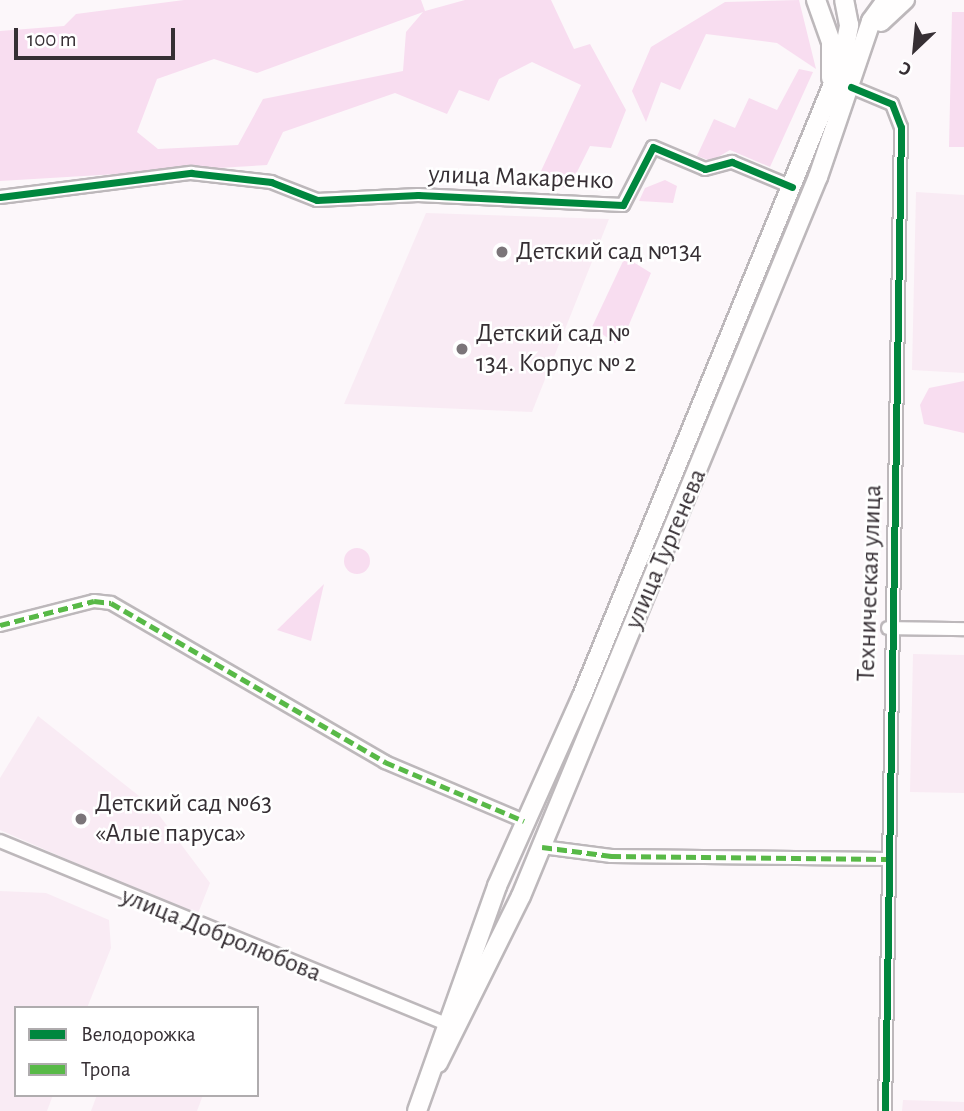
<!DOCTYPE html>
<html>
<head>
<meta charset="utf-8">
<style>
  body { margin:0 }
  #map { position:relative; width:964px; height:1111px; overflow:hidden; background:#fcf7fa; font-family:"Alegreya Sans",sans-serif }
  div>[style] { position:absolute }
  .built>* { inset:0; background:#f9ebf4 }
  .green>* { inset:0; background:#f8ddf0 }
  .round { border-radius:50% }
  .roads { filter:drop-shadow(2px 0 #bdb8bb) drop-shadow(-2px 0 #bdb8bb) drop-shadow(0 2px #bdb8bb) drop-shadow(0 -2px #bdb8bb) }
  .street>* { height:12px; margin:-6px; padding:0 6px; transform-origin:6px; border-radius:6px; background:#fffefe }
  .secondary>* { height:18px; margin:-9px; padding:0 9px; transform-origin:9px; border-radius:9px; background:#fffefe }
  .quiet>* { height:5px; margin-top:-2.5px; transform-origin:0; background:repeating-linear-gradient(90deg,#58b947 0 10px,transparent 0 15px) }
  .cycleway>* { height:7px; margin:-3.5px; padding:0 3.5px; transform-origin:3.5px; border-radius:3.5px; background:#00873e }
  .dots>* { width:19px; height:19px; translate:-50% -50%; box-sizing:border-box; border:4px solid #fff; border-radius:50% }
  span { translate:-50% -50%; white-space:nowrap; text-align:center; line-height:1.15; -webkit-text-stroke:5px #fff; paint-order:stroke }
  .street-label { font-size:26px; color:#362f34 }
  .poi-label { font-size:26px; color:#362f34 }
  .left { translate:0 -50%; text-align:left }
  .legend { position:absolute; left:14px; top:1006px; width:245px; height:91px; box-sizing:border-box; background:#fff; border:2px solid #afacae; margin:0; padding:9px 12px; list-style:none; font-size:21px; color:#362f34 }
  .legend li { display:flex; align-items:center; gap:14px; height:35px }
  .legend b { width:35px; border:2px solid #afacae }
  .north { position:absolute; left:880px; top:14px; width:70px; height:70px; -webkit-text-stroke:5px #fff; paint-order:stroke; rotate:206deg; font-size:19px; font-weight:700; line-height:28px; text-align:center; color:#362f34 }
  .north::after { content:''; display:block; margin:auto; width:24px; height:32px; background:#362f34; clip-path:polygon(50% 0,100% 100%,50% 72%,0 100%) }
  .scale { position:absolute; left:14px; top:28px; width:161px; height:32px; box-sizing:border-box; border:4px solid #362f34; border-top:0; padding-left:9px; font-size:21px; line-height:24px; white-space:nowrap; color:#362f34; -webkit-text-stroke:5px #fff; paint-order:stroke }
</style>
</head>
<body>
<div id="map">
  <div class="built">
    <i style="clip-path:polygon(916px 192px,964px 195px,964px 373px,912px 370px)"></i>
    <i style="clip-path:polygon(426px 213px,609px 219px,532px 412px,344px 404px)"></i>
    <i style="clip-path:polygon(913px 654px,964px 655px,964px 793px,910px 792px)"></i>
    <i style="clip-path:polygon(38px 716px,153px 807px,210px 883px,197px 916px,0 830px,0 778px)"></i>
    <i style="clip-path:polygon(0 891px,46px 893px,109px 920px,111px 948px,87px 1008px,16px 1008px,16px 1095px,53px 1095px,47px 1111px,0 1111px)"></i>
    <i style="clip-path:polygon(97px 1095px,203px 1095px,197px 1111px,91px 1111px)"></i>
    <i style="clip-path:polygon(903px 1100px,964px 1102px,964px 1111px,902px 1111px)"></i>
  </div>
  <div class="green">
    <i style="clip-path:polygon(evenodd,184px 0,421px 0,425px 11px,465px 0,551px 0,574px 49px,590px 44px,626px 110px,611px 148px,590px 146px,569px 188px,535px 184px,581px 85px,532px 62px,499px 79px,489px 101px,459px 90px,447px 114px,395px 93px,283px 132px,267px 165px,0 181px,0 31px,64px 26px,76px 14px,184px 0,423px 12px,406px 32px,403px 71px,263px 99px,238px 145px,158px 149px,137px 132px,157px 79px,214px 59px,257px 73px,423px 12px)"></i>
    <i style="clip-path:polygon(799px 0,816px 69px,777px 43px,706px 34px,680px 90px,661px 82px,646px 122px,632px 91px,651px 47px,725px 2px)"></i>
    <i style="clip-path:polygon(952px 12px,964px 12px,964px 147px,949px 147px)"></i>
    <i style="clip-path:polygon(799px 69px,813px 72px,770px 167px,730px 150px,711px 161px,697px 156px,714px 119px,735px 128px,749px 98px,777px 110px)"></i>
    <i style="clip-path:polygon(665px 180px,677px 186px,673px 203px,639px 201px,645px 188px)"></i>
    <i style="clip-path:polygon(795px 204px,801px 206px,696px 459px,690px 457px)"></i>
    <i style="clip-path:polygon(625px 257px,651px 273px,622px 341px,615px 343px,592px 327px)"></i>
    <i style="clip-path:polygon(964px 381px,964px 433px,924px 424px,920px 405px,929px 388px)"></i>
    <i style="clip-path:polygon(684px 473px,690px 476px,596px 699px,590px 697px)"></i>
    <i class="round" style="left:344px;top:548px;width:26px;height:26px"></i>
    <i style="clip-path:polygon(324px 584px,311px 641px,277px 630px)"></i>
  </div>
  <div class="roads">
    <div class="street">
      <i style="left:851px;top:87px;width:44px;rotate:22.5deg"></i>
      <i style="left:892px;top:104px;width:25px;rotate:69deg"></i>
      <i style="left:901px;top:127px;width:984px;rotate:90.93deg"></i>
      <i style="left:0;top:197px;width:193px;rotate:-7.2deg"></i>
      <i style="left:191px;top:173px;width:81px;rotate:6.4deg"></i>
      <i style="left:271px;top:182px;width:49px;rotate:21.4deg"></i>
      <i style="left:317px;top:200px;width:101px;rotate:-2.8deg"></i>
      <i style="left:418px;top:195px;width:205px;rotate:2.8deg"></i>
      <i style="left:623px;top:205px;width:65px;rotate:-62.7deg"></i>
      <i style="left:653px;top:147px;width:56px;rotate:22.9deg"></i>
      <i style="left:705px;top:169px;width:28px;rotate:-15deg"></i>
      <i style="left:732px;top:162px;width:65px;rotate:22.6deg"></i>
      <i style="left:0;top:625px;width:97px;rotate:-14.3deg"></i>
      <i style="left:94px;top:601px;width:17px;rotate:7deg"></i>
      <i style="left:111px;top:603px;width:317px;rotate:30.1deg"></i>
      <i style="left:385px;top:762px;width:151px;rotate:23deg"></i>
      <i style="left:888px;top:628px;width:76px;rotate:0.8deg"></i>
      <i style="left:0;top:841px;width:479px;rotate:22.3deg"></i>
      <i style="left:542px;top:847px;width:70px;rotate:7.4deg"></i>
      <i style="left:611px;top:856px;width:277px;rotate:0.6deg"></i>
    </div>
    <div class="secondary">
      <i style="left:816px;top:0;width:45px;rotate:70.3deg"></i>
      <i style="left:831px;top:42px;width:36px;rotate:90deg"></i>
      <i style="left:881px;top:22px;width:33px;rotate:-43deg"></i>
      <i style="left:438px;top:1063px;width:186px;rotate:-63.6deg"></i>
      <i style="left:521px;top:896px;width:778px;rotate:-67.56deg"></i>
      <i style="left:818px;top:177px;width:165px;rotate:-71.2deg"></i>
      <i style="left:871px;top:21px;width:26px;rotate:-54deg"></i>
      <i style="left:417px;top:1111px;width:239px;rotate:-70.4deg"></i>
      <i style="left:497px;top:886px;width:208px;rotate:-65.9deg"></i>
      <i style="left:582px;top:696px;width:685px;rotate:-67.7deg"></i>
      <i style="left:842px;top:62px;width:38px;rotate:-79deg"></i>
      <i style="left:849px;top:25px;width:25px;rotate:-101deg"></i>
    </div>
  </div>
  <div class="quiet">
    <i style="left:0;top:625px;width:97px;rotate:-14.3deg"></i>
    <i style="left:94px;top:601px;width:17px;rotate:7deg"></i>
    <i style="left:111px;top:603px;width:317px;rotate:30.1deg"></i>
    <i style="left:385px;top:762px;width:151px;rotate:23deg"></i>
    <i style="left:542px;top:847px;width:70px;rotate:7.4deg"></i>
    <i style="left:611px;top:856px;width:277px;rotate:0.6deg"></i>
  </div>
  <div class="cycleway">
    <i style="left:851px;top:87px;width:44px;rotate:22.5deg"></i>
    <i style="left:892px;top:104px;width:25px;rotate:69deg"></i>
    <i style="left:901px;top:127px;width:984px;rotate:90.93deg"></i>
    <i style="left:0;top:197px;width:193px;rotate:-7.2deg"></i>
    <i style="left:191px;top:173px;width:81px;rotate:6.4deg"></i>
    <i style="left:271px;top:182px;width:49px;rotate:21.4deg"></i>
    <i style="left:317px;top:200px;width:101px;rotate:-2.8deg"></i>
    <i style="left:418px;top:195px;width:205px;rotate:2.8deg"></i>
    <i style="left:623px;top:205px;width:65px;rotate:-62.7deg"></i>
    <i style="left:653px;top:147px;width:56px;rotate:22.9deg"></i>
    <i style="left:705px;top:169px;width:28px;rotate:-15deg"></i>
    <i style="left:732px;top:162px;width:65px;rotate:22.6deg"></i>
  </div>
  <div class="dots">
    <i style="left:502px;top:252px;background:#7b7579"></i>
    <i style="left:462px;top:349px;background:#7b7579"></i>
    <i style="left:81px;top:819px;background:#7b7579"></i>
  </div>
  <div class="street-label">
    <span style="left:521px;top:178px;rotate:2deg">улица Макаренко</span>
    <span style="left:666px;top:549px;rotate:-67deg">улица Тургенева</span>
    <span style="left:870px;top:583px;rotate:-88deg">Техническая улица</span>
    <span style="left:221px;top:935px;rotate:22deg">улица Добролюбова</span>
  </div>
  <div class="poi-label">
    <span class="left" style="left:516px;top:252px">Детский сад №134</span>
    <span class="left" style="left:476px;top:349px">Детский сад №<br>134. Корпус № 2</span>
    <span class="left" style="left:95px;top:819px">Детский сад №63<br>«Алые паруса»</span>
  </div>
  <ul class="legend">
  <li><b style="height:9px;background:#00873e"></b>Велодорожка</li>
  <li><b style="height:9px;background:#58b947"></b>Тропа</li>
  </ul>
  <div class="north">С</div>
  <div class="scale">100 m</div>
</div>
</body>
</html>
